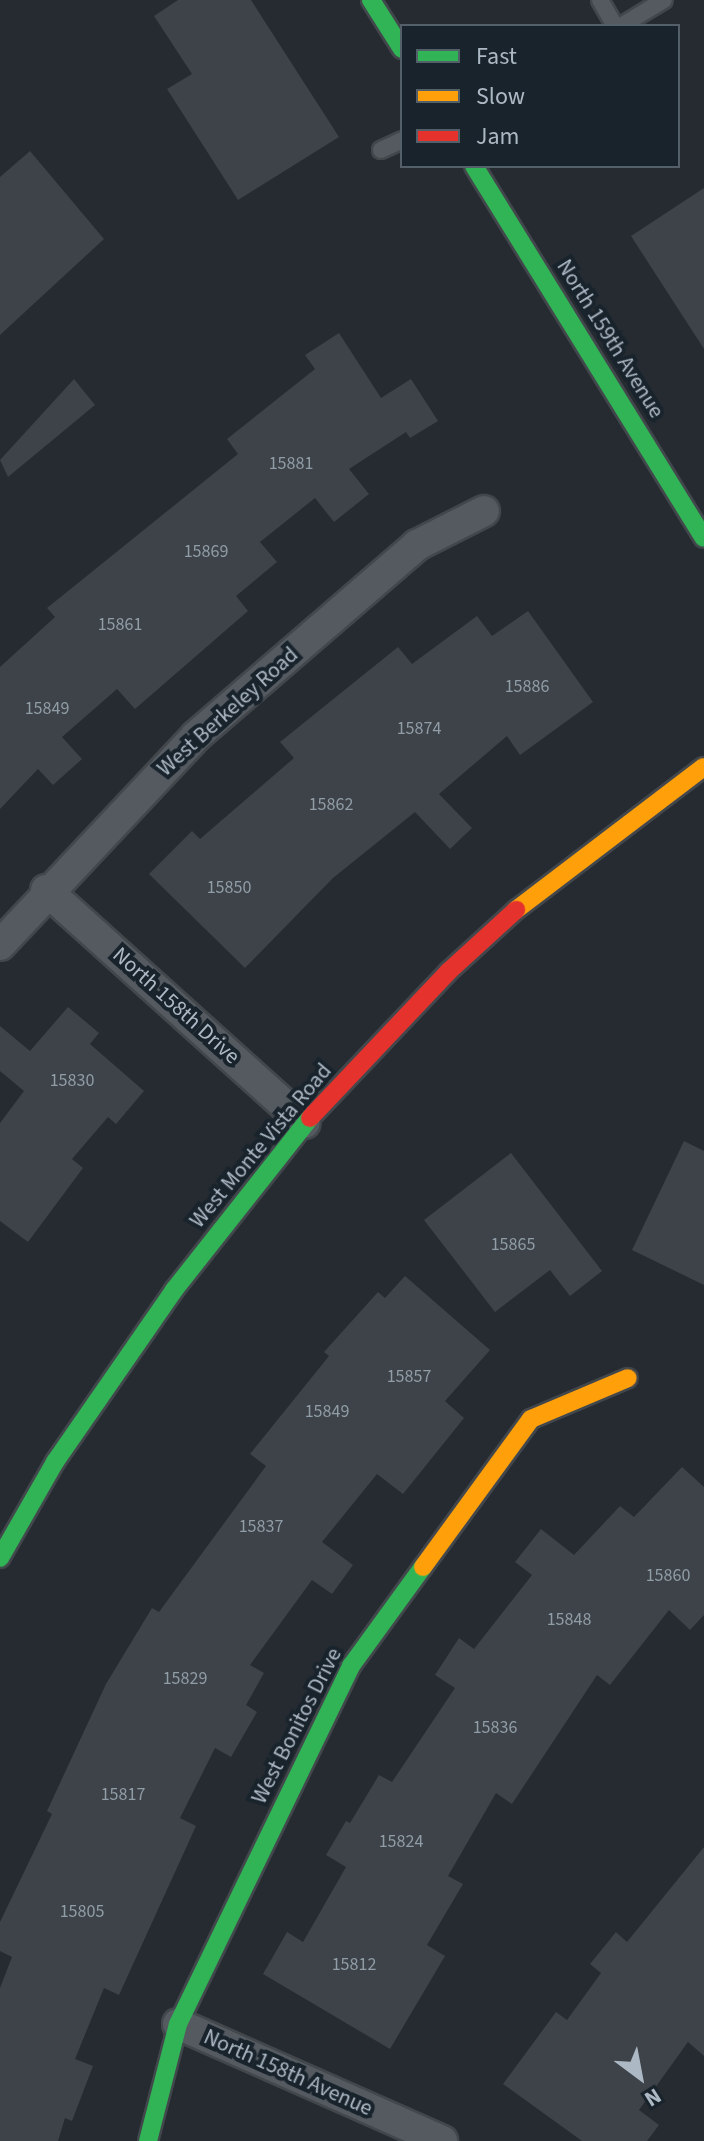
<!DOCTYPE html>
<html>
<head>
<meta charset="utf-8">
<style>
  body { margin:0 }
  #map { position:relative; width:704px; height:2141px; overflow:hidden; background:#252b31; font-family:"Source Sans 3",sans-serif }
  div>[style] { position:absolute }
  .building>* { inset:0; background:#3d4348 }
  .roads { filter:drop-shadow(2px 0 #42474c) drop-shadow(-2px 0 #42474c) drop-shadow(0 2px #42474c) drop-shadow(0 -2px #42474c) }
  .lane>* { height:16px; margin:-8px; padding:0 8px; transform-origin:8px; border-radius:8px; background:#545a60 }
  .street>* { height:30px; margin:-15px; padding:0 15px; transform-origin:15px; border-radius:15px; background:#545a60 }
  .fast>* { height:18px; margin:-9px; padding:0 9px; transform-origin:9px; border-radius:9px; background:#30b455 }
  .slow>* { height:18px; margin:-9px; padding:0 9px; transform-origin:9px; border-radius:9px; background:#ff9f0a }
  .jam>* { height:18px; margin:-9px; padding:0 9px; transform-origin:9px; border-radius:9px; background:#e5322d }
  span { translate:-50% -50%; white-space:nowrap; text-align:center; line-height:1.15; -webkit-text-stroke:8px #18232c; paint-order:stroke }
  .number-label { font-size:18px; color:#909ca6 }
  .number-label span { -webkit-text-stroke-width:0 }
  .street-label { font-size:22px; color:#acb9c5 }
  .legend { position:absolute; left:400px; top:24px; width:280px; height:144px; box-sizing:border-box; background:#18232c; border:2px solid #535f69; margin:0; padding:10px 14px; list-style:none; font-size:24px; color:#acb9c5 }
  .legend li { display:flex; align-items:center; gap:16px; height:40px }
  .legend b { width:40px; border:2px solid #535f69 }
  .north { position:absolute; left:600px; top:2037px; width:80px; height:80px; -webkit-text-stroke:6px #18232c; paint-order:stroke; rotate:148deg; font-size:22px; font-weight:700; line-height:32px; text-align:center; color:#acb9c5 }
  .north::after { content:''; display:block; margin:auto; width:28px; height:36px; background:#acb9c5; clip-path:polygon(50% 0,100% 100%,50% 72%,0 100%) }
</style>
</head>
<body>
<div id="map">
  <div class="building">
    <i style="clip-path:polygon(178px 0,251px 0,339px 137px,238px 200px,167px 89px,192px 74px,154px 16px)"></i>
    <i style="clip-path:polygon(30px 151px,104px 239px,0 335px,0 177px)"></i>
    <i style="clip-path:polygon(704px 188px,704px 349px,631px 236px)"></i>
    <i style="clip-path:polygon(339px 333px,381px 398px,411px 379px,438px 421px,410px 438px,406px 432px,349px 469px,369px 494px,334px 522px,315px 498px,260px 542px,277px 562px,236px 596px,248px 611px,135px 709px,117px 689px,62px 737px,82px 759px,53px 785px,38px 769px,0 809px,0 667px,55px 617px,47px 608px,238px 454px,227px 439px,315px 369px,305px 355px)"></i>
    <i style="clip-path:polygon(74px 379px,95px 405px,8px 477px,0 460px)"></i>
    <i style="clip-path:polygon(528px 611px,593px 702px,520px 755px,507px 736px,439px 794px,472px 828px,450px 849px,415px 812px,333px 878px,245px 968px,149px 874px,192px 831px,200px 839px,294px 758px,280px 742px,398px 647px,412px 664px,477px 616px,492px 636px)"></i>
    <i style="clip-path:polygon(68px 1007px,99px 1033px,90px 1044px,144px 1091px,116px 1124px,108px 1117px,72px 1159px,83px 1168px,28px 1242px,0 1221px,0 1123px,24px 1091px,0 1071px,0 1026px,30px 1051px)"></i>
    <i style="clip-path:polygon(684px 1141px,704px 1151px,704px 1285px,632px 1250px)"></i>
    <i style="clip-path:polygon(511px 1153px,602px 1271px,570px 1296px,550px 1270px,495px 1312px,424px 1220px)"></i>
    <i style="clip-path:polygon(405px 1276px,490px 1350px,445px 1401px,464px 1418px,403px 1494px,377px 1474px,322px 1542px,353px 1565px,332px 1594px,312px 1580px,250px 1665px,264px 1673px,246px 1705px,257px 1712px,231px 1757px,215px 1748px,180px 1818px,196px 1826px,119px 1995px,104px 1988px,75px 2059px,93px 2066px,72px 2121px,65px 2118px,58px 2141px,0 2141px,0 1988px,12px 1957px,0 1951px,0 1922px,52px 1814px,47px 1811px,106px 1684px,152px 1608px,159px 1612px,266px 1466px,250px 1454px,329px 1356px,324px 1352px,378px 1292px,385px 1298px)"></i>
    <i style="clip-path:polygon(682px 1467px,704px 1487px,704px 1615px,690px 1630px,669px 1610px,610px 1685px,597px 1675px,512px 1804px,496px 1793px,448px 1876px,463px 1884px,427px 1945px,445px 1956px,390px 2049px,263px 1974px,287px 1932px,303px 1942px,346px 1867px,326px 1855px,346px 1821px,350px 1823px,379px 1775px,392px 1782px,455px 1688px,435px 1675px,459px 1638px,474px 1649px,532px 1575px,515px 1562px,541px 1529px,574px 1555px,620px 1506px,634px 1517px)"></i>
    <i style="clip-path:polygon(704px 1847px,704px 2056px,688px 2042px,639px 2110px,659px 2125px,647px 2141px,582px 2141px,503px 2084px,556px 2012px,567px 2020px,601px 1973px,590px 1964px,616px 1932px,627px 1942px)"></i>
  </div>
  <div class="roads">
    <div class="lane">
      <i style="left:600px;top:0;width:30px;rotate:60deg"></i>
      <i style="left:621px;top:26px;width:50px;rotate:-31.2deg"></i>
      <i style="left:381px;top:150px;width:23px;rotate:-25deg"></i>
    </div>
    <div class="street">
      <i style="left:46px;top:890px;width:348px;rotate:42deg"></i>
      <i style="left:0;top:945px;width:287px;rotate:-46.8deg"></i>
      <i style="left:196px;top:736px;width:292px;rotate:-40.8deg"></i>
      <i style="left:417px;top:545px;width:75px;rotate:-26.9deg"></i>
      <i style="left:178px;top:2024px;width:289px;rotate:23.9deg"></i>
    </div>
    <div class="fast">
      <i style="left:371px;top:0;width:58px;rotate:57.7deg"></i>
      <i style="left:474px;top:166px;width:437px;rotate:58.3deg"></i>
      <i style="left:0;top:1558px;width:111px;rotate:-60.2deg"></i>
      <i style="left:55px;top:1462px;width:209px;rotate:-55.3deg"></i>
      <i style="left:174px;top:1290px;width:219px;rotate:-51.7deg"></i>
      <i style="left:148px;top:2141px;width:121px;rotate:-75.6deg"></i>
      <i style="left:178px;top:2024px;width:398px;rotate:-64.2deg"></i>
      <i style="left:351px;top:1666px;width:122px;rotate:-54deg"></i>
    </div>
    <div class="slow">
      <i style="left:516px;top:910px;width:236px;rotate:-37.3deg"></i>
      <i style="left:423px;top:1567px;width:183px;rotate:-53.9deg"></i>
      <i style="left:531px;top:1419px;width:105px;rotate:-22.9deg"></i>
    </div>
    <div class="jam">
      <i style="left:310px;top:1118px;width:202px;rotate:-46.6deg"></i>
      <i style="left:449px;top:971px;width:91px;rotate:-42.3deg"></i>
    </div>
  </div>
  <div class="number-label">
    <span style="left:291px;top:464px">15881</span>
    <span style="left:206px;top:552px">15869</span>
    <span style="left:120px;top:625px">15861</span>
    <span style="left:527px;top:687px">15886</span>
    <span style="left:47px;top:709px">15849</span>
    <span style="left:419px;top:729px">15874</span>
    <span style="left:331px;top:805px">15862</span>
    <span style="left:229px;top:888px">15850</span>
    <span style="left:72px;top:1081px">15830</span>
    <span style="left:513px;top:1245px">15865</span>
    <span style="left:409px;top:1377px">15857</span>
    <span style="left:327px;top:1412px">15849</span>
    <span style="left:261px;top:1527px">15837</span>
    <span style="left:668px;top:1576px">15860</span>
    <span style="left:569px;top:1620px">15848</span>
    <span style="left:185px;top:1679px">15829</span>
    <span style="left:495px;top:1728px">15836</span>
    <span style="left:123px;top:1795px">15817</span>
    <span style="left:401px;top:1842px">15824</span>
    <span style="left:82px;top:1912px">15805</span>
    <span style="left:354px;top:1965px">15812</span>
  </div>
  <div class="street-label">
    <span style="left:610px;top:339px;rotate:58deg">North 159th Avenue</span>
    <span style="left:228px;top:712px;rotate:-42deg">West Berkeley Road</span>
    <span style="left:176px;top:1006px;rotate:42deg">North 158th Drive</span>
    <span style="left:261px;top:1146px;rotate:-50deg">West Monte Vista Road</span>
    <span style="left:297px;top:1726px;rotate:-63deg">West Bonitos Drive</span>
    <span style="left:288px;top:2073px;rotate:24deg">North 158th Avenue</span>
  </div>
  <ul class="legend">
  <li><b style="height:10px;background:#30b455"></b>Fast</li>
  <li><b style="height:10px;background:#ff9f0a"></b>Slow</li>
  <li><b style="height:10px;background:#e5322d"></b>Jam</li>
  </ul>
  <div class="north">N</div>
</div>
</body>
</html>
